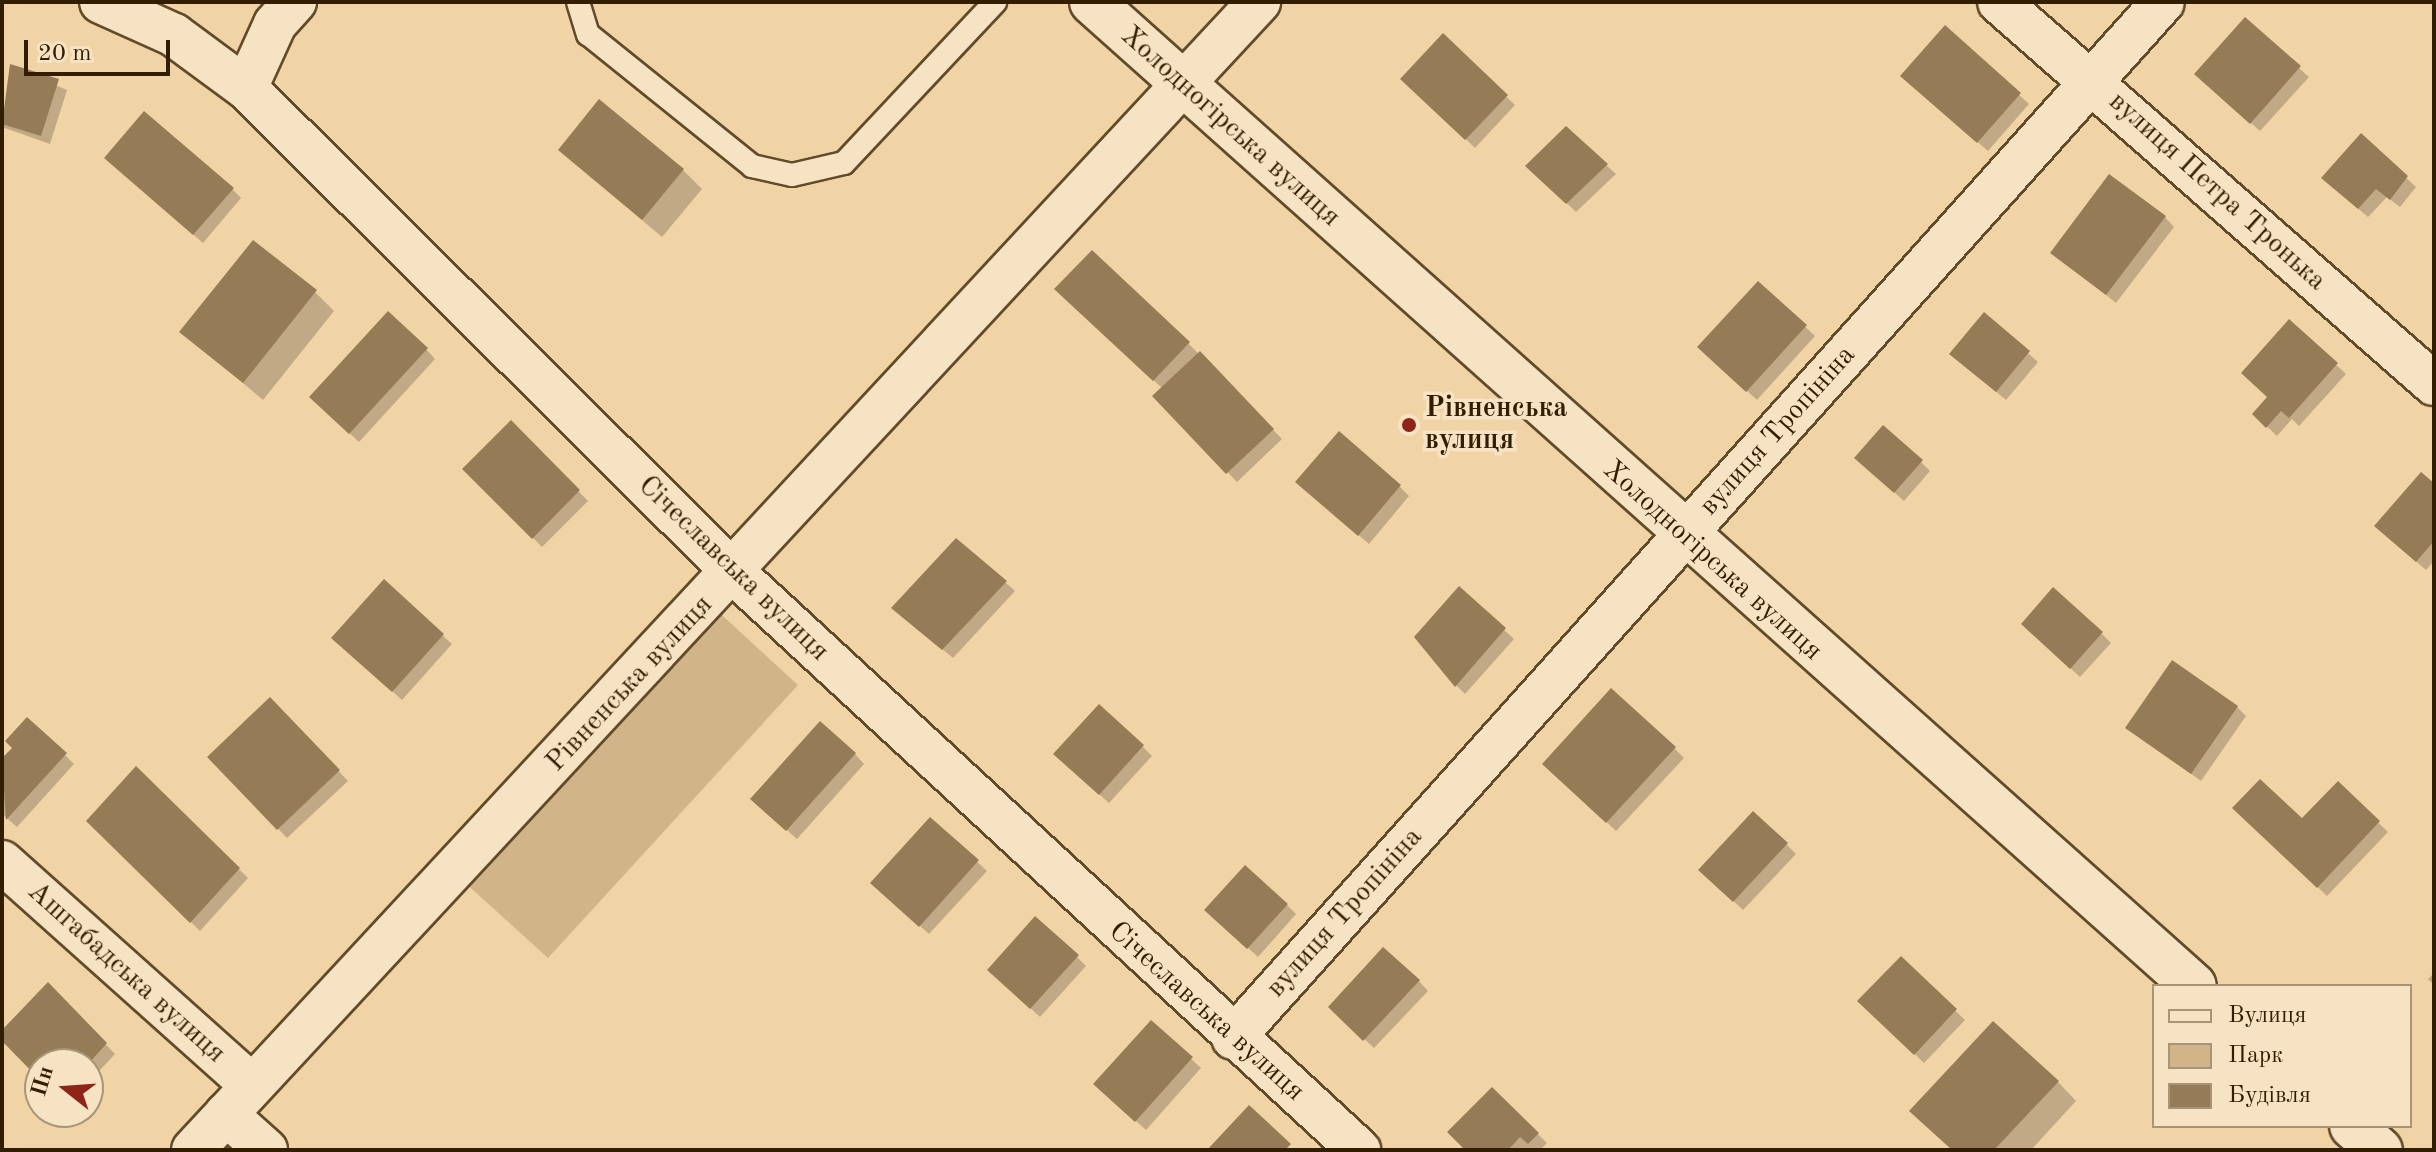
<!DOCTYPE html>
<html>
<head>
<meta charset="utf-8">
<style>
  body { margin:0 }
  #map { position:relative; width:2436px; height:1152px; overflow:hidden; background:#f1d4a5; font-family:"Old Standard TT",serif }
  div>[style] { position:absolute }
  .green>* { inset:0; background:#d1b589 }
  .shadow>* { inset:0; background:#0003 }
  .building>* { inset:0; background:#957c56 }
  .roads { filter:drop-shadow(2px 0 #624b29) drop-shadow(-2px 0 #624b29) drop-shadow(0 2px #624b29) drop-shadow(0 -2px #624b29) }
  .service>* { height:22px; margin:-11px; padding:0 11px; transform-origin:11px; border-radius:11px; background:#f6e3c4 }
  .minor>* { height:42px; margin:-21px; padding:0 21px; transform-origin:21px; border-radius:21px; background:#f6e3c4 }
  .secondary>* { height:44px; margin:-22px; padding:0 22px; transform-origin:22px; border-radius:22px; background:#f6e3c4 }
  .dots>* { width:22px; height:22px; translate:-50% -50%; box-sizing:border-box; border:4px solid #f6e3c4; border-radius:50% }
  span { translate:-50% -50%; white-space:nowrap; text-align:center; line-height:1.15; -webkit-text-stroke:7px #f6e3c4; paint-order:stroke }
  .street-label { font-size:28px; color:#321d00 }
  .poi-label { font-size:28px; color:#321d00; font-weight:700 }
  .left { translate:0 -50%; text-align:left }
  .frame { position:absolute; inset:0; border:4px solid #321d00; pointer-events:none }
  .legend { position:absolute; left:2152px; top:984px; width:260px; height:144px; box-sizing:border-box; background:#f6e3c4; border:2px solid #a89476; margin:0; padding:10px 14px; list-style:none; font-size:24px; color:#321d00 }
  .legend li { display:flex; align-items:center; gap:16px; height:40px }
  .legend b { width:40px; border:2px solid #a89476 }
  .north { position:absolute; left:24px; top:1048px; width:80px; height:80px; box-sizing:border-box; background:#f6e3c4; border:2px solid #a89476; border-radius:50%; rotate:287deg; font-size:22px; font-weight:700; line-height:32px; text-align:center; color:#321d00 }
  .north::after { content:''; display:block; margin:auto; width:28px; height:36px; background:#8f2418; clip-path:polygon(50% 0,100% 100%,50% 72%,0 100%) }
  .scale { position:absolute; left:24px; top:40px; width:146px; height:36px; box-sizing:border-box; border:4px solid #321d00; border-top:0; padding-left:10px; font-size:24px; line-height:28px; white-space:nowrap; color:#321d00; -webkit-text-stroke:6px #f6e3c4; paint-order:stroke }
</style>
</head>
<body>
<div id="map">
  <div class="green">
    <i style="clip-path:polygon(713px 607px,798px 685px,548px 958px,463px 881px)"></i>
  </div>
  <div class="shadow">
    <i style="clip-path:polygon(2245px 20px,2309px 77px,2260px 131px,2206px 83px)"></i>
    <i style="clip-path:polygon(1945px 28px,2029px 104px,1988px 151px,1912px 85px)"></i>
    <i style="clip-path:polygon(1443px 36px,1515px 105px,1475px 148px,1403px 79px)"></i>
    <i style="clip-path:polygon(11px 67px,67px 90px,50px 144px,2px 127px)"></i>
    <i style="clip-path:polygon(1566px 128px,1616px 174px,1576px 212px,1528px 166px)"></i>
    <i style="clip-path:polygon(2361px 136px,2416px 187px,2400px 207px,2387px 197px,2368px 217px,2333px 187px)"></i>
    <i style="clip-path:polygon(560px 150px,683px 170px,702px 189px,662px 237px)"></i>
    <i style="clip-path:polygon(116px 167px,232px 189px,241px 198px,203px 243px)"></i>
    <i style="clip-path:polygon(2165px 217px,2174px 227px,2116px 303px,2053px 253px)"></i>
    <i style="clip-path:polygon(1758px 283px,1815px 336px,1757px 400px,1709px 356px)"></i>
    <i style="clip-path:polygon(315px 292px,334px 311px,263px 400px,182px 332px)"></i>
    <i style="clip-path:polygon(1076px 308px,1188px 343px,1282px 439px,1237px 482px,1155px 396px,1163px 389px)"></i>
    <i style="clip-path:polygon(1984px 315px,2038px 362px,2006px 400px,1961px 363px)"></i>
    <i style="clip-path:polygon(2289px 322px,2346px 374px,2299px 426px,2292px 419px,2277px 436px,2254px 414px,2269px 397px)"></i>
    <i style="clip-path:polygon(426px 349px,435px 359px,359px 442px,321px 407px)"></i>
    <i style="clip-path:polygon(511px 423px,588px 501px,542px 547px,465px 469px)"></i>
    <i style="clip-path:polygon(1921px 462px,1930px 471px,1904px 501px,1866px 467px)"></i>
    <i style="clip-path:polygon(2434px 486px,2434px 561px,2426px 570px,2386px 535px)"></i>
    <i style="clip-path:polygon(1400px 487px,1409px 496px,1369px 544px,1307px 491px)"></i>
    <i style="clip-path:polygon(384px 582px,452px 644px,402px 700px,343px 647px)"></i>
    <i style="clip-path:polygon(1005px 582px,1015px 591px,953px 658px,903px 617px)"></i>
    <i style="clip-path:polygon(1459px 589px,1514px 639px,1465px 694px,1456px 685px)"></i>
    <i style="clip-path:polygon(2033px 634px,2102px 634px,2111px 643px,2080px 677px)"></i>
    <i style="clip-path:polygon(270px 700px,348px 781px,287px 838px,210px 758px)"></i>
    <i style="clip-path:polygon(2237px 707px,2246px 716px,2201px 781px,2128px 728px)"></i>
    <i style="clip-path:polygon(1142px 746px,1152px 756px,1109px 803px,1065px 763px)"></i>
    <i style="clip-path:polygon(14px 748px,65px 755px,74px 764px,17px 827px,2px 814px,2px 761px)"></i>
    <i style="clip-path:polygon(1674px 748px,1684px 758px,1616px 831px,1554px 773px)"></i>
    <i style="clip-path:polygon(855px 754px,864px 764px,797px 839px,762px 808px)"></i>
    <i style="clip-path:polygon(136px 769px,248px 878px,200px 931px,89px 821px)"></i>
    <i style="clip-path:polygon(2338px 784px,2388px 832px,2327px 896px,2235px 808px,2302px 821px)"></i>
    <i style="clip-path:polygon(931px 819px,987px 871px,929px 934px,882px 892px)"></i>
    <i style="clip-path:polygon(1786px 844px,1796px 854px,1743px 910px,1710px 879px)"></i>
    <i style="clip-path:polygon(1287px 905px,1296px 914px,1258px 957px,1216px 919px)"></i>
    <i style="clip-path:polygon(1077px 957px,1086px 966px,1040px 1017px,999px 979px)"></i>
    <i style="clip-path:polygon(1901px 958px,1965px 1020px,1924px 1063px,1860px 1001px)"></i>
    <i style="clip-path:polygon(2434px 973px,2434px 985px,2428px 979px)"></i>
    <i style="clip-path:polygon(1419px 981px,1428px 991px,1374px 1048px,1330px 1007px)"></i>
    <i style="clip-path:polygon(48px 985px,115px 1054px,88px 1083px,88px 1064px,40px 1064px,40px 1077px,2px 1038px)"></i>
    <i style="clip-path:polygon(1151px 1022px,1201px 1068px,1146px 1130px,1105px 1093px)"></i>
    <i style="clip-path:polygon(2058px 1082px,2076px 1101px,2031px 1150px,1953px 1150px)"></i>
    <i style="clip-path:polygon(1492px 1090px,1547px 1143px,1540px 1150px,1468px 1150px)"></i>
  </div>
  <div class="building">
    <i style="clip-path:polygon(2245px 17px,2301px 66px,2250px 124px,2194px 74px)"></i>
    <i style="clip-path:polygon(1945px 25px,2021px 93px,1977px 143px,1900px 76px)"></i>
    <i style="clip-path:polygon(1443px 33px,1508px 95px,1465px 140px,1400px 79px)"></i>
    <i style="clip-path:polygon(10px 64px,59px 79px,41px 136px,2px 124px)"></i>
    <i style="clip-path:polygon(599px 99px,684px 169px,642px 220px,558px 150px)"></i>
    <i style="clip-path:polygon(144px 111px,234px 188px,193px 235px,104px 158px)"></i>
    <i style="clip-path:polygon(1566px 126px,1608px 164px,1566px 204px,1525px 166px)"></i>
    <i style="clip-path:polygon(2361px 133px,2408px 176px,2390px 200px,2376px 189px,2358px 209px,2321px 178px)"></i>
    <i style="clip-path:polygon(2109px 174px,2166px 216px,2106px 295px,2050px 253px)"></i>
    <i style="clip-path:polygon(253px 240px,317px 290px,243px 383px,179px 332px)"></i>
    <i style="clip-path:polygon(1092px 250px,1190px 342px,1153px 381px,1054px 289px)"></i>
    <i style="clip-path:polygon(1758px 281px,1807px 325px,1746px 392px,1697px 347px)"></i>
    <i style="clip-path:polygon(388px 311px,428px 348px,349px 434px,309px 397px)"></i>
    <i style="clip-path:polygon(1984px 312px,2030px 351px,1996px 392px,1949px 354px)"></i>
    <i style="clip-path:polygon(2289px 319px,2338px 363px,2289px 418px,2281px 411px,2266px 428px,2252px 414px,2267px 397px,2241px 373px)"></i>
    <i style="clip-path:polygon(1200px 351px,1274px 429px,1226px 474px,1152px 396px)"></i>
    <i style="clip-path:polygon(511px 420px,580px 490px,532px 539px,462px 469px)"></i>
    <i style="clip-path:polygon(1883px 425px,1923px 460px,1894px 493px,1854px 458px)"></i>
    <i style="clip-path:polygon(1339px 431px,1401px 485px,1358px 536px,1295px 482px)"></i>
    <i style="clip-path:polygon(2421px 472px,2434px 483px,2434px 541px,2416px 562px,2374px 526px)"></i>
    <i style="clip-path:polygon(956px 538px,1007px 581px,942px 650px,891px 608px)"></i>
    <i style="clip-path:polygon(384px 579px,444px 634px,392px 692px,331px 638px)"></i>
    <i style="clip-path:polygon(1459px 586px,1506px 628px,1455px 687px,1414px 637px)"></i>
    <i style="clip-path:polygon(2053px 587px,2103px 632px,2070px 669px,2021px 624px)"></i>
    <i style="clip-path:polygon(2172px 660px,2238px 706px,2191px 774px,2125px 728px)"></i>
    <i style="clip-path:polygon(1611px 688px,1676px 747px,1606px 823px,1542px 764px)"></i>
    <i style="clip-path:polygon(270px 697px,340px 770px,277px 830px,207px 757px)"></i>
    <i style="clip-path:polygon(1099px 704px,1144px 745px,1099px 795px,1053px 754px)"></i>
    <i style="clip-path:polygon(27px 717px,67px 753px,6px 820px,2px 758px,12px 748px,5px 741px)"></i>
    <i style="clip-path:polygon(820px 721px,856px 753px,786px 831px,750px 799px)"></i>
    <i style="clip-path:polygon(136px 766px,240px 868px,190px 923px,86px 821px)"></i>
    <i style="clip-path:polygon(2260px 779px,2302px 818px,2338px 781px,2380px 821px,2317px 888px,2232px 808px)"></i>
    <i style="clip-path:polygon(1753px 811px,1788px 843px,1733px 902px,1698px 870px)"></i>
    <i style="clip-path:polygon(930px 817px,979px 860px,919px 927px,870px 883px)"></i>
    <i style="clip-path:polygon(1245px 865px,1288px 904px,1247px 949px,1204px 910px)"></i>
    <i style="clip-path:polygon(1035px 916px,1079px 955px,1030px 1009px,987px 970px)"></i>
    <i style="clip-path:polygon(1383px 947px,1420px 980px,1363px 1041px,1328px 1007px)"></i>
    <i style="clip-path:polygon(1901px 956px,1957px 1009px,1914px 1055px,1857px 1001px)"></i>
    <i style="clip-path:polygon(48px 982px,107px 1043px,88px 1064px,40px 1064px,40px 1080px,2px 1041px,2px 1030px)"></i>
    <i style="clip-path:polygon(1151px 1020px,1193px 1057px,1135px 1122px,1093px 1084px)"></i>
    <i style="clip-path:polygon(1993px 1021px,2059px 1081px,1994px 1150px,1952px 1150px,1909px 1111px)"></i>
    <i style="clip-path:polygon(1492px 1087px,1539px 1133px,1528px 1144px,1520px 1137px,1508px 1150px,1465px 1150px,1447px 1132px)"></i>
    <i style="clip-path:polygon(1249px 1105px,1291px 1144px,1285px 1150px,1207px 1150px)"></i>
  </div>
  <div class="roads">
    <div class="service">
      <i style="left:578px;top:2px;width:34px;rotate:73deg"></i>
      <i style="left:588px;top:34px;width:211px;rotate:38.8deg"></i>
      <i style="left:752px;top:166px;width:41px;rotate:12.7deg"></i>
      <i style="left:792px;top:175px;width:53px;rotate:-13deg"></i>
      <i style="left:844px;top:163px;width:221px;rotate:-46.8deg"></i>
    </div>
    <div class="minor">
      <i style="left:101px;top:2px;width:80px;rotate:24.3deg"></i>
      <i style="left:174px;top:35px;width:89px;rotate:36.4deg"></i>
      <i style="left:246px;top:88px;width:688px;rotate:44.82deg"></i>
      <i style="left:734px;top:573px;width:851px;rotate:42.71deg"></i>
      <i style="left:1999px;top:2px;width:579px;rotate:41.29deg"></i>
      <i style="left:246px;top:88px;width:70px;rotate:-65.6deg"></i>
      <i style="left:275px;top:24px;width:30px;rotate:-48deg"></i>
      <i style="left:2px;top:862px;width:333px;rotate:41.8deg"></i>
      <i style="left:1233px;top:1038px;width:1392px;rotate:-48.09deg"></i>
      <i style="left:226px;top:1114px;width:54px;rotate:42deg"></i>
      <i style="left:193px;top:1150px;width:1567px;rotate:-47.12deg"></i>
    </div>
    <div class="secondary">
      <i style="left:1092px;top:2px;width:1477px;rotate:41.76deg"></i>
      <i style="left:2352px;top:1126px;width:37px;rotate:41deg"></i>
    </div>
  </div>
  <div class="dots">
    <i style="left:1409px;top:425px;background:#8f2418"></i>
  </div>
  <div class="street-label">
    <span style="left:1230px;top:127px;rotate:42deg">Холодногірська вулиця</span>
    <span style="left:2217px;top:192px;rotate:42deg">вулиця Петра Тронька</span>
    <span style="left:1778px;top:431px;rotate:-48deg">вулиця Тропініна</span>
    <span style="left:1712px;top:561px;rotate:42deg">Холодногірська вулиця</span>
    <span style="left:733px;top:569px;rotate:44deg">Січеславська вулиця</span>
    <span style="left:630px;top:684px;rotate:-47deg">Рівненська вулиця</span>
    <span style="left:1345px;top:913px;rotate:-48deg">вулиця Тропініна</span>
    <span style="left:126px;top:973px;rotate:42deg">Ашгабадська вулиця</span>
    <span style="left:1206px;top:1012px;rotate:42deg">Січеславська вулиця</span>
  </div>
  <div class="poi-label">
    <span class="left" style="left:1425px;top:425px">Рівненська<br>вулиця</span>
  </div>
  <div class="frame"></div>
  <ul class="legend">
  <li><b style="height:10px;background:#f6e3c4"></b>Вулиця</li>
  <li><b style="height:22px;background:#d1b589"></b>Парк</li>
  <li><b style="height:22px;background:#957c56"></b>Будівля</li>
  </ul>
  <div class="north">Пн</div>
  <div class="scale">20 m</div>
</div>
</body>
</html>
